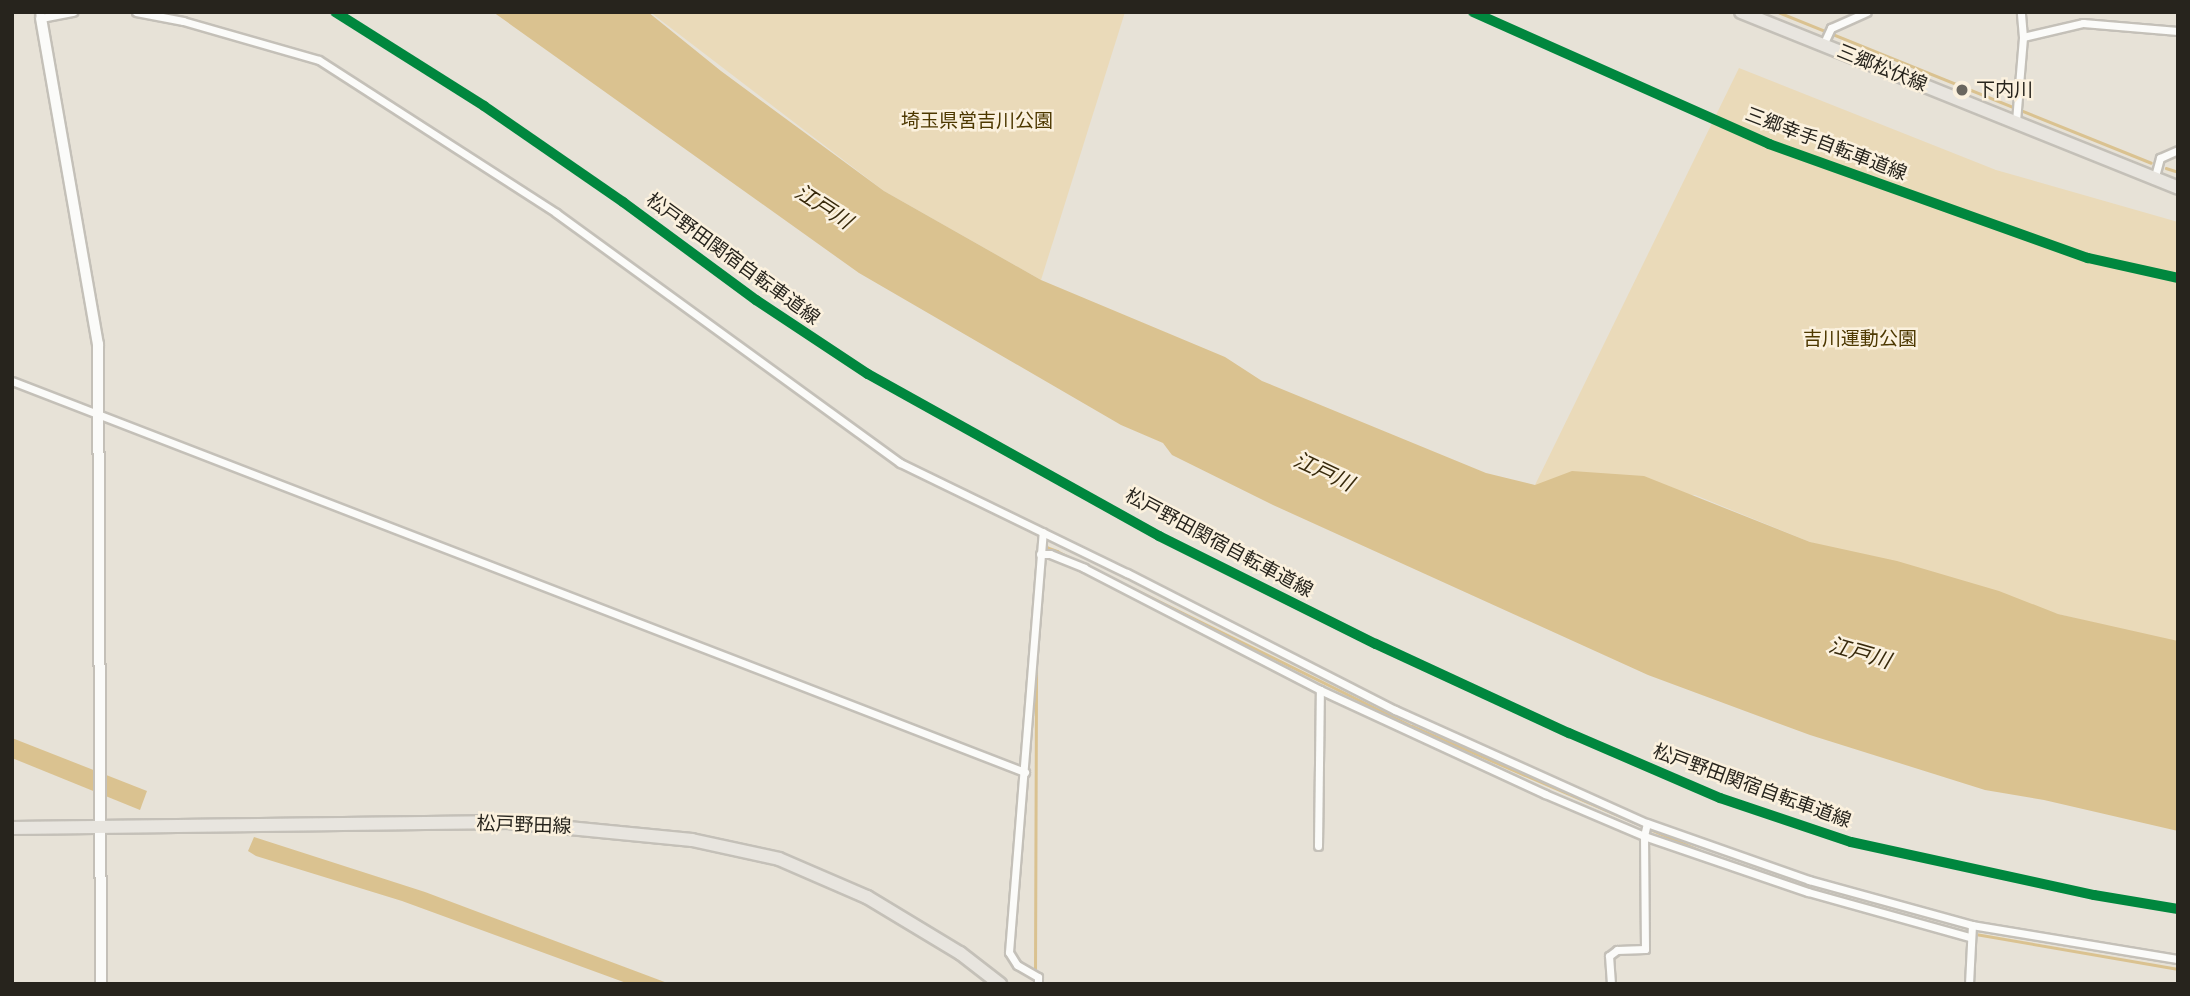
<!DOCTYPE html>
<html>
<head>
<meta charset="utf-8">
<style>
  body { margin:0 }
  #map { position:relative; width:2190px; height:996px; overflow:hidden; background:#e7e2d7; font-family:Manrope,"Noto Sans JP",sans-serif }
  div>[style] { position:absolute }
  .green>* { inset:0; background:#eadab9 }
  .water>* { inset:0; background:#dac290 }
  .stream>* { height:2.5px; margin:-1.25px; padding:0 1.25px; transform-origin:1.25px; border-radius:1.25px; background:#dac290 }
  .roads { filter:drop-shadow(2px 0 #c4c0b8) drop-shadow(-2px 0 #c4c0b8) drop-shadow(0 2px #c4c0b8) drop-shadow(0 -2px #c4c0b8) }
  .street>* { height:7px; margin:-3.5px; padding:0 3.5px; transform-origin:3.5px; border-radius:3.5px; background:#fbfbf9 }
  .secondary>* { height:10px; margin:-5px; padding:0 5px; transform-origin:5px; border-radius:5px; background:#fbfbf9 }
  .primary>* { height:12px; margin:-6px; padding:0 6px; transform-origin:6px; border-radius:6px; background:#e8e5df }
  .cycleway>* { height:10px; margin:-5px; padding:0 5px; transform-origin:5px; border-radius:5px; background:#00873e }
  .dots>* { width:19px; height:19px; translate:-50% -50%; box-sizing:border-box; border:4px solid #fbf1de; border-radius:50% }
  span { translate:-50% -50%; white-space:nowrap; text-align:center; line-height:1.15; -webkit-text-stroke:5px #fbf1de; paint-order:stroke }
  .street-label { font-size:19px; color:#27241d }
  .poi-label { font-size:19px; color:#27241d }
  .left { translate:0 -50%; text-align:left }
  .park-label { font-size:19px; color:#4d3800 }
  .water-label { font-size:21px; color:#382a0c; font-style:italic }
  .frame { position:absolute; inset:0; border:14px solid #27241d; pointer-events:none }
</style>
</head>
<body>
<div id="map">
  <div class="green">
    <i style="clip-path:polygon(650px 12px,1125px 12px,1041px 280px,884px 191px)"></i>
    <i style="clip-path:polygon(1739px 68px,1996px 170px,2178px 222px,2178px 643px,2058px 614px,1810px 542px,1695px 495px,1535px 485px)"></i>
  </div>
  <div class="water">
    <i style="clip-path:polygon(493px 12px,648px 12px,721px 71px,884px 191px,1041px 280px,1225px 357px,1262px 381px,1486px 473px,1535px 485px,1572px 471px,1644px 476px,1810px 542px,1897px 561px,1999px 591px,2058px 614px,2178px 641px,2178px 831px,2044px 800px,1985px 790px,1810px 735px,1648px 675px,1273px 505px,1172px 455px,1163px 443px,1121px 425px,859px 273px)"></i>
    <i style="clip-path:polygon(12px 738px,147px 791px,140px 810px,12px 758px)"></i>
    <i style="clip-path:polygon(254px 837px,425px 892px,670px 984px,629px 984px,402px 901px,256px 856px,248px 851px)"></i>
  </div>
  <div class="stream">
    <i style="left:1778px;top:12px;width:402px;rotate:22deg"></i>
    <i style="left:2166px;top:168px;width:13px;rotate:18deg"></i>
    <i style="left:1044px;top:550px;width:4px;rotate:-56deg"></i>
    <i style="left:1046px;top:547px;width:12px;rotate:20deg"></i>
    <i style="left:1057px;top:551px;width:31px;rotate:27deg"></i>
    <i style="left:1094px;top:569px;width:355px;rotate:26.3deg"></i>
    <i style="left:1412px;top:726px;width:328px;rotate:23.4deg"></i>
    <i style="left:1036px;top:572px;width:14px;rotate:-82deg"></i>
    <i style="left:1802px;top:886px;width:67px;rotate:16.5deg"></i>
    <i style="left:1964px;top:932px;width:217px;rotate:9.8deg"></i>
    <i style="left:1035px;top:974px;width:308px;rotate:-89.8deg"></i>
  </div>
  <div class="roads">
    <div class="street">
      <i style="left:39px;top:12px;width:6px;rotate:72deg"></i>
      <i style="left:41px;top:18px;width:33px;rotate:-11deg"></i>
      <i style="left:136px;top:12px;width:48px;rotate:10.8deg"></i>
      <i style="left:183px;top:21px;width:141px;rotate:16deg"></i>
      <i style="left:319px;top:60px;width:282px;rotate:32.8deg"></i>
      <i style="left:556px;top:213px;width:425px;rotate:36deg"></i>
      <i style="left:900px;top:463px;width:252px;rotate:25.9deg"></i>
      <i style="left:1127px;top:573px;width:301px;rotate:27.1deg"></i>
      <i style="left:1395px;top:710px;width:276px;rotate:24.2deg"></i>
      <i style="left:1647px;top:823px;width:172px;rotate:19.4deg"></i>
      <i style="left:1809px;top:880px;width:169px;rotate:15.4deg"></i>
      <i style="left:1972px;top:925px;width:209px;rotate:9.4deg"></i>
      <i style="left:2023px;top:37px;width:62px;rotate:-13.1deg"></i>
      <i style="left:2083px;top:23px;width:95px;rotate:4.8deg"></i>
      <i style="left:1823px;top:45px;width:19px;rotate:-65deg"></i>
      <i style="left:1831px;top:28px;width:39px;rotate:-24deg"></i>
      <i style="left:2016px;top:121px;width:84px;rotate:-85.2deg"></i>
      <i style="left:2023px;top:37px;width:25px;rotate:-95deg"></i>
      <i style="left:2154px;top:180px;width:23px;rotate:-75deg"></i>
      <i style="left:2160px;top:158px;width:20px;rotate:-24deg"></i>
      <i style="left:12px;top:381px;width:1086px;rotate:21.11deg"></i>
      <i style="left:1040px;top:554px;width:10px"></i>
      <i style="left:1050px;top:554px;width:37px;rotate:22deg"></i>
      <i style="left:1084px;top:568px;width:266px;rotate:27.3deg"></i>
      <i style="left:1320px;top:690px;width:248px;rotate:24.8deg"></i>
      <i style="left:1545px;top:794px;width:108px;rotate:23deg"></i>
      <i style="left:1644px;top:836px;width:173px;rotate:18.9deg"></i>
      <i style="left:1808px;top:892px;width:167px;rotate:15.6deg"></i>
      <i style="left:1318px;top:846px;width:156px;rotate:-89.3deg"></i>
      <i style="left:1038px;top:984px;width:7px;rotate:-90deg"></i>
      <i style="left:1038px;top:977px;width:24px;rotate:-150deg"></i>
      <i style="left:1017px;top:965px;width:15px;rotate:-122deg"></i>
      <i style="left:1009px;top:952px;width:421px;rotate:-85.4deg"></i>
      <i style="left:1611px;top:984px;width:28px;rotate:-94deg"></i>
      <i style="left:1609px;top:956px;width:10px;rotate:-37deg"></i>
      <i style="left:1617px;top:950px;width:28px;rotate:-2deg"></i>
      <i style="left:1645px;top:949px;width:113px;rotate:-90.5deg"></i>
      <i style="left:1644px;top:836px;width:13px;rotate:-77deg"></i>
      <i style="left:1969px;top:984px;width:59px;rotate:-87.1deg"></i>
    </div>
    <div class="secondary">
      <i style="left:41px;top:18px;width:331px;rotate:80.1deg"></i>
      <i style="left:98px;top:344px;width:640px;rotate:89.73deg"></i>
    </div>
    <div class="primary">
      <i style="left:1741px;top:12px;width:471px;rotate:21.9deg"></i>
      <i style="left:12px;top:828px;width:496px;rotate:-0.7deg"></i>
      <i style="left:508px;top:822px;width:185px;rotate:5.6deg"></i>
      <i style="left:692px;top:840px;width:89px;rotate:12.3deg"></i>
      <i style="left:779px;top:859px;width:96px;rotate:23.4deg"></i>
      <i style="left:867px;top:897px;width:109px;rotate:31.1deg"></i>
      <i style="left:960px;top:953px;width:51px;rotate:37.8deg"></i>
    </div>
  </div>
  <div class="cycleway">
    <i style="left:335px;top:12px;width:176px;rotate:32.2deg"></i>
    <i style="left:484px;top:106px;width:169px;rotate:34.6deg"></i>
    <i style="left:623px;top:202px;width:165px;rotate:36.4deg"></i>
    <i style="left:756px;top:300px;width:134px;rotate:33.5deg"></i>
    <i style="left:868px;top:374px;width:333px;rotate:29.1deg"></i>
    <i style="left:1159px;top:536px;width:242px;rotate:26.5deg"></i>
    <i style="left:1376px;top:644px;width:213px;rotate:24.8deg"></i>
    <i style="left:1569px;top:733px;width:164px;rotate:23.3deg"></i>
    <i style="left:1720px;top:798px;width:138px;rotate:18.6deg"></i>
    <i style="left:1851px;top:842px;width:249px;rotate:12.3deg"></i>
    <i style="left:2094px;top:895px;width:85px;rotate:9.5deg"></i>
    <i style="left:1473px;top:12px;width:324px;rotate:24deg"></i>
    <i style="left:1769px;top:144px;width:339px;rotate:19.7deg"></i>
    <i style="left:2088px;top:258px;width:92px;rotate:12.5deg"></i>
  </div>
  <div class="dots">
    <i style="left:1962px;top:90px;background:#6a665e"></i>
  </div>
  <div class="street-label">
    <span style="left:1882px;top:68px;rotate:22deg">三郷松伏線</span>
    <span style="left:1826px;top:144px;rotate:21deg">三郷幸手自転車道線</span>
    <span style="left:733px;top:259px;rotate:36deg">松戸野田関宿自転車道線</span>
    <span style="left:1219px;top:543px;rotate:28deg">松戸野田関宿自転車道線</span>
    <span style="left:1752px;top:786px;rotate:20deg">松戸野田関宿自転車道線</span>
    <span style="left:524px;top:825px;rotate:2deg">松戸野田線</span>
  </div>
  <div class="poi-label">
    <span class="left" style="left:1976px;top:90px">下内川</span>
  </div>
  <div class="park-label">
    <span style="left:977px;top:121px">埼玉県営吉川公園</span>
    <span style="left:1860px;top:339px">吉川運動公園</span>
  </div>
  <div class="water-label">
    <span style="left:824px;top:206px;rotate:33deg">江戸川</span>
    <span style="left:1324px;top:471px;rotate:25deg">江戸川</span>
    <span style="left:1860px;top:652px;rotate:16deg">江戸川</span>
  </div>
  <div class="frame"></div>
</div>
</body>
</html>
